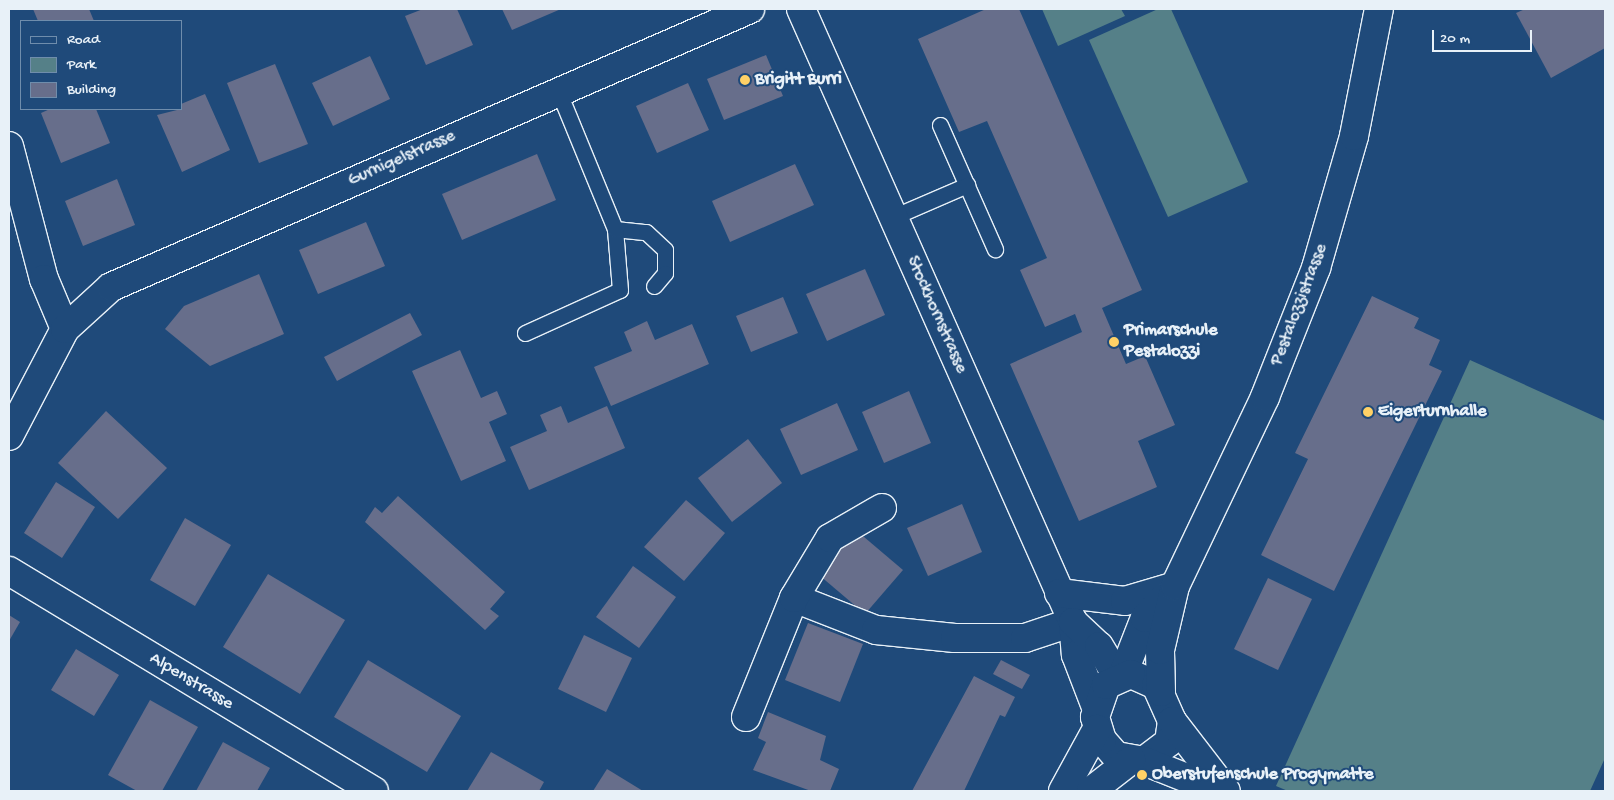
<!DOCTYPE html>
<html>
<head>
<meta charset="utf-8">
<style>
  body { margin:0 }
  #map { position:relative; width:1614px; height:800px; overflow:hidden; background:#1f4a7a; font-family:"Gochi Hand",sans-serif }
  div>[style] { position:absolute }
  .green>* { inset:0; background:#558088 }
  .building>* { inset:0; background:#676e8b }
  .roads { filter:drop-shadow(1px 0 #e8f1f8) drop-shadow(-1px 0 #e8f1f8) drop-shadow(0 1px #e8f1f8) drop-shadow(0 -1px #e8f1f8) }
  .service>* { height:15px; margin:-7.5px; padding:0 7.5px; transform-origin:7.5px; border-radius:7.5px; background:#1f4a7a }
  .minor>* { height:28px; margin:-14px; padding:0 14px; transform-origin:14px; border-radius:14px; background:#1f4a7a }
  .tertiary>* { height:28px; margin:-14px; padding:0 14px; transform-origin:14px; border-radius:14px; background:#1f4a7a }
  .dots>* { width:14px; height:14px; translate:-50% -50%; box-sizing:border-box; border:2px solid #1f4a7a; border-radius:50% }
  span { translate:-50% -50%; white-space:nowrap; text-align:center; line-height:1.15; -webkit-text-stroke:4px #1f4a7a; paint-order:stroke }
  .poi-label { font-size:18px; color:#e8f1f8; font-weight:700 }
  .left { translate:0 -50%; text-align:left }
  .street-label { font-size:18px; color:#e8f1f8 }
  .frame { position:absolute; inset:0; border:10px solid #e8f1f8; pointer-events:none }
  .legend { position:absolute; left:20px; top:20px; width:162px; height:90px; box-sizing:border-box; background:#1f4a7a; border:1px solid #6f8dac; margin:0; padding:6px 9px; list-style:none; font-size:15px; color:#e8f1f8 }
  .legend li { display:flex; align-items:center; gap:10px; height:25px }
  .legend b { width:25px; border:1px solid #6f8dac }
  .scale { position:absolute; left:1432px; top:30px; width:100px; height:22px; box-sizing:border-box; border:2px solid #e8f1f8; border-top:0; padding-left:6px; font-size:15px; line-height:18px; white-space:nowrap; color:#e8f1f8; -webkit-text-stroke:4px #1f4a7a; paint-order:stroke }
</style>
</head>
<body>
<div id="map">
  <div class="green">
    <i style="clip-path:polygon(1042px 9px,1121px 9px,1125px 16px,1058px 46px)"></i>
    <i style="clip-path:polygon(1158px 9px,1171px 9px,1248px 182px,1168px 217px,1089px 40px)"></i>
    <i style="clip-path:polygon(1470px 360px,1605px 421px,1605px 758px,1590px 791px,1288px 791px,1276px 786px)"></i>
  </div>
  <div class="building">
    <i style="clip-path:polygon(33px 9px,89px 9px,94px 21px,38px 21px)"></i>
    <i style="clip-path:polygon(423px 9px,457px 9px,473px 45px,426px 65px,405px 16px)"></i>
    <i style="clip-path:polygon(502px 9px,561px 9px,512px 30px)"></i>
    <i style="clip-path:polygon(986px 9px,1019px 9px,1142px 290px,1102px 308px,1126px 364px,1145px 356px,1175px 425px,1138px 441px,1157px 487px,1079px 521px,1010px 364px,1082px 332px,1075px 314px,1045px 327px,1020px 270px,1047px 258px,987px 121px,959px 132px,918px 39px)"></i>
    <i style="clip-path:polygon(1525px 9px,1605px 9px,1605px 48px,1551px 78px,1516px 13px)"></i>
    <i style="clip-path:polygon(766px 55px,783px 96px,724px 120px,707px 79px)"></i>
    <i style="clip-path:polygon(370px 56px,390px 99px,333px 126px,312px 83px)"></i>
    <i style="clip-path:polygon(275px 64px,308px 144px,259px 163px,227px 83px)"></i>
    <i style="clip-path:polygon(688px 83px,709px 130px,657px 153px,636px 106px)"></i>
    <i style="clip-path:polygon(205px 94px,230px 150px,182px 172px,157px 115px,181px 109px,181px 104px)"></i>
    <i style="clip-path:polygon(50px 109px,96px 109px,110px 143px,61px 163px,41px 113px)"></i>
    <i style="clip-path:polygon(537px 154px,556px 200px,462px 240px,442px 194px)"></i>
    <i style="clip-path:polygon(795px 164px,814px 205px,730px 242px,712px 201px)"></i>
    <i style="clip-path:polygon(117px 179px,135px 225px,83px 246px,65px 201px)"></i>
    <i style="clip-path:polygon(366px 222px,385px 266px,318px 294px,299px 250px)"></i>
    <i style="clip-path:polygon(865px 269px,885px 315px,827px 341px,806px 294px)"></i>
    <i style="clip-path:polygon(259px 274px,284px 334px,210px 366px,165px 329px,184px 306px)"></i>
    <i style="clip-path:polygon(1372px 296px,1419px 318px,1414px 328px,1440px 340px,1429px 365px,1442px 371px,1334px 591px,1261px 555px,1308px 459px,1295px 453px)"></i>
    <i style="clip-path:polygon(783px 297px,798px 333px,751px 352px,736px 316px)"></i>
    <i style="clip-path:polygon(410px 313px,422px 335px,337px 381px,324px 357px)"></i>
    <i style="clip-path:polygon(647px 321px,655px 340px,692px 324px,709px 364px,611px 406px,594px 367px,632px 351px,624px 332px)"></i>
    <i style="clip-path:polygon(460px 350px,481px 398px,497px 391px,507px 414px,489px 422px,506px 461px,461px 481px,412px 371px)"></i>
    <i style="clip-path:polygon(909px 391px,931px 443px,884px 463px,862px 412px)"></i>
    <i style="clip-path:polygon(837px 403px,858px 450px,801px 475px,780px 429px)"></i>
    <i style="clip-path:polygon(561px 406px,568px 423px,607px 406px,625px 448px,529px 490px,510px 447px,547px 431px,540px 415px)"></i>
    <i style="clip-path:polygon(106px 411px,167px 468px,118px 519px,58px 463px)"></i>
    <i style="clip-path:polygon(748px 439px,782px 483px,732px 522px,698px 478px)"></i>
    <i style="clip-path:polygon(56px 482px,95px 507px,62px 558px,24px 533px)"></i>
    <i style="clip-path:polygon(398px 496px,505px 592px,490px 609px,499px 616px,485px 630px,365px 522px,375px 507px,382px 513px)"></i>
    <i style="clip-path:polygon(686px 500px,725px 533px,684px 581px,644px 547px)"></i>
    <i style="clip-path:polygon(962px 504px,982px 552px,928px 576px,907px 528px)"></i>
    <i style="clip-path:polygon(185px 518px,231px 545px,195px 606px,150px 580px)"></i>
    <i style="clip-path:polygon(857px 531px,903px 570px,865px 614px,819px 575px)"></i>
    <i style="clip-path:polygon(633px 566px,676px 597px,639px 648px,596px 617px)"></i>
    <i style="clip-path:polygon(268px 574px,345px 620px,300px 694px,223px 647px)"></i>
    <i style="clip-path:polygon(1268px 578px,1312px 599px,1278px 670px,1234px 649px)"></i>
    <i style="clip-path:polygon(9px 615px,20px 622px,9px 641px)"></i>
    <i style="clip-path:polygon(808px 623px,863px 644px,840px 702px,785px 680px)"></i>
    <i style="clip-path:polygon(584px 635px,632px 658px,606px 712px,558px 689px)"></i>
    <i style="clip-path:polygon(76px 649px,119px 675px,94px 716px,51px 690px)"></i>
    <i style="clip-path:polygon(368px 660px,461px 716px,427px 772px,334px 717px)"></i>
    <i style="clip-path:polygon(1001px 660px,1030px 675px,1022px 689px,993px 674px)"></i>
    <i style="clip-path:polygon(974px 676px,1015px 697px,1005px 717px,1000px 715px,964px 791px,912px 791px)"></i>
    <i style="clip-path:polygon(150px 700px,198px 727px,162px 791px,137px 791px,108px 775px)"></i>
    <i style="clip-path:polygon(768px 712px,826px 736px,820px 760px,839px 769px,830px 791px,811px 791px,753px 770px,766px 742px,758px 738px)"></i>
    <i style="clip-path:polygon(223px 742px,270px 768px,257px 791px,196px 791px)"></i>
    <i style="clip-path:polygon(491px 752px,544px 782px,539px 791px,467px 791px)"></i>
    <i style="clip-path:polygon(607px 769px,643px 791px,593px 791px)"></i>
  </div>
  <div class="roads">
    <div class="service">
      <i style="left:940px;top:125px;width:136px;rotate:66.1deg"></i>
      <i style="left:893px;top:217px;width:81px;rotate:-23.4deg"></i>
      <i style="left:615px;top:229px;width:31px;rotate:6deg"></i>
      <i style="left:646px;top:232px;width:26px;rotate:43deg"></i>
      <i style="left:665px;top:250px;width:23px;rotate:90deg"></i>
      <i style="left:665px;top:273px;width:17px;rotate:130deg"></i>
      <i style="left:525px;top:333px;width:104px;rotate:-24.4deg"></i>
      <i style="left:620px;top:290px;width:61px;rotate:-94.7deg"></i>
      <i style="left:615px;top:229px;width:150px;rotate:-112.3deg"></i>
    </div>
    <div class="minor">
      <i style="left:9px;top:146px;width:138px;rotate:75.3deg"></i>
      <i style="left:44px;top:279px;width:54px;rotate:67.2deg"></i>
      <i style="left:9px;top:436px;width:121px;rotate:-62.4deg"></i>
      <i style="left:65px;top:329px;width:62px;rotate:-42.4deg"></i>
      <i style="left:111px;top:287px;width:697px;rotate:-23.51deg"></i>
      <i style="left:9px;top:571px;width:426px;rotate:31.1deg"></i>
      <i style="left:794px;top:598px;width:88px;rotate:21.3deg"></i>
      <i style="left:876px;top:630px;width:79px;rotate:5.8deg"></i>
      <i style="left:955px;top:638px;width:70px"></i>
      <i style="left:1025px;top:638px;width:51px;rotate:-18.4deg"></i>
      <i style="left:746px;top:717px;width:128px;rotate:-68deg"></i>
      <i style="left:794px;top:598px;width:70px;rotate:-59deg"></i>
      <i style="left:830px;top:538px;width:60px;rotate:-30deg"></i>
    </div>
    <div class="tertiary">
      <i style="left:801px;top:9px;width:671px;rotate:66.07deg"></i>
      <i style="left:1073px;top:622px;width:33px;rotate:85deg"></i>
      <i style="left:1076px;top:655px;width:56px;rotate:69deg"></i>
      <i style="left:1059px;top:593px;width:66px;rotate:6.9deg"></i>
      <i style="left:1125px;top:601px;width:52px;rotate:-16.7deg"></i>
      <i style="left:1073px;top:622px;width:35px;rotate:43deg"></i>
      <i style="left:1099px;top:646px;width:35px;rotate:59deg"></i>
      <i style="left:1123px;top:674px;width:60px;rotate:-68.6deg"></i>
      <i style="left:1145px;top:618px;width:40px;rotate:-47deg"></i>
      <i style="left:1131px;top:674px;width:27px;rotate:24deg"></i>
      <i style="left:1156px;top:685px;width:39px;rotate:66deg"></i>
      <i style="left:1172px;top:721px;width:21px;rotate:98deg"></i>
      <i style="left:1169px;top:742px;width:31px;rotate:143deg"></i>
      <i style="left:1144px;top:761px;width:28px;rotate:-170deg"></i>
      <i style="left:1116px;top:756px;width:21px;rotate:-131deg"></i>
      <i style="left:1102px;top:740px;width:24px;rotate:-107deg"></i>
      <i style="left:1095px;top:717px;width:34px;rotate:-71deg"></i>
      <i style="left:1106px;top:685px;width:27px;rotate:-24deg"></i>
      <i style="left:1161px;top:692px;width:42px;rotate:-91.4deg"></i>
      <i style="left:1160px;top:650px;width:66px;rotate:-76.8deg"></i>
      <i style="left:1175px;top:586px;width:209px;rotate:-64.5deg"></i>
      <i style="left:1265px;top:397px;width:139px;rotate:-68.4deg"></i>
      <i style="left:1316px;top:268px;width:137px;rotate:-73.9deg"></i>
      <i style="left:1354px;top:136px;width:129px;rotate:-78.9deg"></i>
      <i style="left:1172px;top:721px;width:88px;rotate:52.4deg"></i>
      <i style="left:1144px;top:761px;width:81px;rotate:21.8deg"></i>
      <i style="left:1063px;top:791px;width:71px;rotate:-61.3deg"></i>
      <i style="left:1091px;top:791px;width:51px;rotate:-37.8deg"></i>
    </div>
  </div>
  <div class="dots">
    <i style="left:745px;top:80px;background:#ffd166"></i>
    <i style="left:1114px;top:342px;background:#ffd166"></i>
    <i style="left:1368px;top:412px;background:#ffd166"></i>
    <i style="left:1142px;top:775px;background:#ffd166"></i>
  </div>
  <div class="poi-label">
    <span class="left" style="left:755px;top:80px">Brigitt Burri</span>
    <span class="left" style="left:1124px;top:342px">Primarschule<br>Pestalozzi</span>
    <span class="left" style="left:1378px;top:412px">Eigerturnhalle</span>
    <span class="left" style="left:1152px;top:775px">Oberstufenschule Progymatte</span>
  </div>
  <div class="street-label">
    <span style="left:402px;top:159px;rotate:-24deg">Gurnigelstrasse</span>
    <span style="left:1300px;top:305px;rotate:-69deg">Pestalozzistrasse</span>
    <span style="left:936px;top:315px;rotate:66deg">Stockhornstrasse</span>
    <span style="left:191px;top:682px;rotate:31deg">Alpenstrasse</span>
  </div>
  <div class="frame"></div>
  <ul class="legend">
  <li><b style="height:6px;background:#1f4a7a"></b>Road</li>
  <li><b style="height:14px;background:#558088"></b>Park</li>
  <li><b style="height:14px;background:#676e8b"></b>Building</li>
  </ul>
  <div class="scale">20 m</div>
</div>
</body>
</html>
